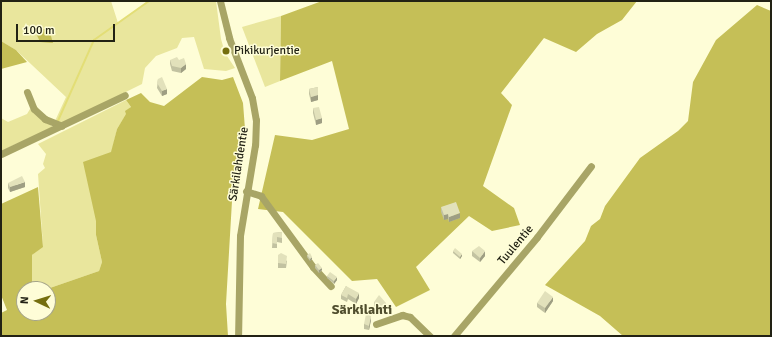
<!DOCTYPE html>
<html>
<head>
<meta charset="utf-8">
<style>
  body { margin:0 }
  #map { position:relative; width:772px; height:337px; overflow:hidden; background:#fefdd7; font-family:Signika,sans-serif }
  div>[style] { position:absolute }
  .green>* { inset:0; background:#e9e69d }
  .forest>* { inset:0; background:#c5bf57 }
  .stream>* { height:2px; margin:-1px; padding:0 1px; transform-origin:1px; border-radius:1px; background:#e3de76 }
  .minor>* { height:7px; margin:-3.5px; padding:0 3.5px; transform-origin:3.5px; border-radius:3.5px; background:#a8a566 }
  .wall>* { inset:0; background:#c2c2a1 }
  .shaded-wall>* { inset:0; background:#9e9e83 }
  .building>* { inset:0; background:#e2e1bb }
  .dots>* { width:11px; height:11px; translate:-50% -50%; box-sizing:border-box; border:2px solid #fefdd7; border-radius:50% }
  span { translate:-50% -50%; white-space:nowrap; text-align:center; line-height:1.15; -webkit-text-stroke:3px #fefdd7; paint-order:stroke }
  .poi-label { font-size:12px; color:#222214 }
  .left { translate:0 -50%; text-align:left }
  .street-label { font-size:12px; color:#222214 }
  .quarter-label { font-size:14px; color:#504e2e; font-weight:700 }
  .frame { position:absolute; inset:0; border:2px solid #222214; pointer-events:none }
  .north { position:absolute; left:16px; top:281px; width:40px; height:40px; box-sizing:border-box; background:#fefdd7; border:1px solid #a6a589; border-radius:50%; rotate:274deg; font-size:11px; font-weight:700; line-height:16px; text-align:center; color:#222214 }
  .north::after { content:''; display:block; margin:auto; width:14px; height:18px; background:#756f0f; clip-path:polygon(50% 0,100% 100%,50% 72%,0 100%) }
  .scale { position:absolute; left:16px; top:24px; width:99px; height:18px; box-sizing:border-box; border:2px solid #222214; border-top:0; padding-left:5px; font-size:12px; line-height:14px; white-space:nowrap; color:#222214; -webkit-text-stroke:3px #fefdd7; paint-order:stroke }
</style>
</head>
<body>
<div id="map">
  <div class="green">
    <i style="clip-path:polygon(1px 1px,111px 1px,118px 23px,148px 1px,216px 1px,221px 39px,225px 53px,235px 68px,226px 71px,204px 69px,194px 37px,182px 38px,177px 48px,156px 56px,145px 68px,142px 84px,61px 124px,55px 121px,66px 97px,16px 50px,1px 41px)"></i>
    <i style="clip-path:polygon(281px 16px,280px 81px,265px 87px,242px 27px)"></i>
    <i style="clip-path:polygon(126px 100px,131px 107px,117px 129px,96px 221px,96px 235px,102px 262px,99px 271px,47px 289px,32px 289px,32px 255px,43px 246px,38px 174px,45px 168px,43px 164px,46px 154px,38px 144px)"></i>
    <i style="clip-path:polygon(30px 109px,53px 127px,1px 151px,1px 118px,8px 122px,27px 114px)"></i>
  </div>
  <div class="forest">
    <i style="clip-path:polygon(322px 1px,637px 1px,622px 20px,597px 34px,576px 52px,544px 38px,501px 93px,512px 105px,483px 186px,514px 208px,520px 225px,492px 231px,469px 216px,416px 267px,430px 290px,396px 307px,377px 279px,352px 281px,283px 212px,258px 209px,275px 135px,312px 140px,349px 129px,332px 61px,280px 81px,281px 16px)"></i>
    <i style="clip-path:polygon(757px 5px,771px 11px,771px 336px,623px 336px,600px 316px,545px 285px,585px 241px,591px 226px,600px 219px,605px 206px,640px 158px,678px 131px,688px 121px,693px 82px,716px 40px)"></i>
    <i style="clip-path:polygon(40px 29px,49px 29px,53px 43px,40px 42px,36px 33px)"></i>
    <i style="clip-path:polygon(1px 41px,16px 50px,27px 62px,1px 69px)"></i>
    <i style="clip-path:polygon(202px 77px,222px 80px,233px 77px,243px 103px,246px 142px,232px 201px,226px 304px,228px 336px,1px 336px,1px 313px,7px 310px,1px 295px,1px 204px,38px 187px,43px 247px,32px 255px,32px 289px,24px 289px,24px 313px,48px 313px,47px 289px,99px 271px,102px 262px,96px 235px,96px 221px,83px 162px,111px 152px,117px 129px,126px 114px,125px 111px,131px 107px,126px 100px,141px 93px,150px 102px,164px 106px)"></i>
  </div>
  <div class="stream">
    <i style="left:57px;top:123px;width:91px;rotate:-66deg"></i>
    <i style="left:94px;top:40px;width:67px;rotate:-35.3deg"></i>
  </div>
  <div class="minor">
    <i style="left:220px;top:1px;width:38px;rotate:76deg"></i>
    <i style="left:229px;top:38px;width:64px;rotate:69deg"></i>
    <i style="left:252px;top:98px;width:22px;rotate:80deg"></i>
    <i style="left:256px;top:120px;width:25px;rotate:92deg"></i>
    <i style="left:255px;top:145px;width:92px;rotate:99.4deg"></i>
    <i style="left:240px;top:236px;width:100px;rotate:91.1deg"></i>
    <i style="left:27px;top:92px;width:18px;rotate:68deg"></i>
    <i style="left:34px;top:109px;width:15px;rotate:42deg"></i>
    <i style="left:45px;top:119px;width:18px;rotate:22deg"></i>
    <i style="left:1px;top:154px;width:137px;rotate:-25.4deg"></i>
    <i style="left:246px;top:191px;width:16px;rotate:18deg"></i>
    <i style="left:261px;top:196px;width:88px;rotate:53.8deg"></i>
    <i style="left:313px;top:267px;width:26px;rotate:47deg"></i>
    <i style="left:376px;top:324px;width:28px;rotate:-19deg"></i>
    <i style="left:402px;top:315px;width:8px;rotate:14deg"></i>
    <i style="left:410px;top:317px;width:28px;rotate:44deg"></i>
    <i style="left:454px;top:336px;width:129px;rotate:-50deg"></i>
    <i style="left:537px;top:237px;width:89px;rotate:-52.7deg"></i>
  </div>
  <div class="wall">
    <i style="clip-path:polygon(170px 60px,179px 60px,186px 69px,181px 73px,172px 71px,170px 64px)"></i>
    <i style="clip-path:polygon(158px 79px,167px 94px,162px 96px,157px 88px)"></i>
    <i style="clip-path:polygon(318px 87px,318px 100px,311px 102px,309px 94px,309px 89px)"></i>
    <i style="clip-path:polygon(313px 108px,322px 123px,316px 125px,313px 113px)"></i>
    <i style="clip-path:polygon(8px 183px,25px 187px,10px 192px,8px 188px)"></i>
    <i style="clip-path:polygon(441px 207px,460px 218px,449px 222px,448px 219px,444px 220px,441px 212px)"></i>
    <i style="clip-path:polygon(282px 232px,282px 243px,277px 242px,277px 248px,272px 248px,273px 233px)"></i>
    <i style="clip-path:polygon(453px 251px,462px 256px,460px 259px,453px 253px)"></i>
    <i style="clip-path:polygon(472px 251px,485px 256px,480px 262px,472px 256px)"></i>
    <i style="clip-path:polygon(278px 255px,287px 261px,286px 268px,278px 268px)"></i>
    <i style="clip-path:polygon(307px 255px,312px 259px,310px 261px,307px 257px)"></i>
    <i style="clip-path:polygon(315px 265px,322px 270px,319px 273px,315px 268px)"></i>
    <i style="clip-path:polygon(327px 276px,337px 280px,334px 284px,327px 278px)"></i>
    <i style="clip-path:polygon(346px 286px,359px 298px,356px 304px,348px 299px,347px 302px,341px 299px,341px 295px)"></i>
    <i style="clip-path:polygon(553px 301px,545px 313px,537px 307px,537px 303px)"></i>
    <i style="clip-path:polygon(374px 302px,386px 308px,379px 314px,374px 307px)"></i>
    <i style="clip-path:polygon(371px 320px,369px 330px,364px 329px,364px 324px)"></i>
  </div>
  <div class="shaded-wall">
    <i style="clip-path:polygon(186px 64px,186px 69px,181px 73px,181px 68px)"></i>
    <i style="clip-path:polygon(167px 89px,167px 94px,162px 96px,162px 91px)"></i>
    <i style="clip-path:polygon(318px 95px,318px 100px,311px 102px,311px 97px)"></i>
    <i style="clip-path:polygon(322px 118px,322px 123px,316px 125px,316px 120px)"></i>
    <i style="clip-path:polygon(25px 182px,25px 187px,10px 192px,10px 187px)"></i>
    <i style="clip-path:polygon(460px 213px,460px 218px,449px 222px,449px 217px)"></i>
    <i style="clip-path:polygon(448px 214px,448px 219px,444px 220px,444px 215px)"></i>
    <i style="clip-path:polygon(485px 251px,485px 256px,480px 262px,480px 258px)"></i>
    <i style="clip-path:polygon(462px 254px,462px 256px,460px 259px,460px 257px)"></i>
    <i style="clip-path:polygon(312px 257px,312px 259px,310px 261px,310px 259px)"></i>
    <i style="clip-path:polygon(322px 268px,322px 270px,319px 273px,319px 270px)"></i>
    <i style="clip-path:polygon(337px 277px,337px 280px,334px 284px,334px 281px)"></i>
    <i style="clip-path:polygon(359px 293px,359px 298px,356px 304px,356px 299px)"></i>
    <i style="clip-path:polygon(553px 297px,553px 301px,545px 313px,545px 308px)"></i>
    <i style="clip-path:polygon(386px 303px,386px 308px,379px 314px,379px 309px)"></i>
    <i style="clip-path:polygon(371px 316px,371px 320px,369px 330px,369px 326px)"></i>
  </div>
  <div class="building">
    <i style="clip-path:polygon(177px 57px,179px 60px,184px 58px,186px 64px,181px 68px,172px 66px,170px 60px)"></i>
    <i style="clip-path:polygon(162px 77px,167px 89px,162px 91px,157px 83px,158px 79px)"></i>
    <i style="clip-path:polygon(318px 87px,318px 95px,311px 97px,309px 89px)"></i>
    <i style="clip-path:polygon(319px 107px,322px 118px,316px 120px,313px 108px)"></i>
    <i style="clip-path:polygon(22px 176px,25px 182px,10px 187px,8px 183px)"></i>
    <i style="clip-path:polygon(456px 202px,460px 213px,449px 217px,448px 214px,444px 215px,441px 207px)"></i>
    <i style="clip-path:polygon(282px 232px,282px 238px,277px 237px,277px 244px,272px 243px,273px 233px)"></i>
    <i style="clip-path:polygon(479px 246px,485px 251px,480px 258px,472px 251px)"></i>
    <i style="clip-path:polygon(455px 248px,462px 254px,460px 257px,453px 251px)"></i>
    <i style="clip-path:polygon(281px 253px,287px 256px,286px 264px,278px 263px,278px 255px)"></i>
    <i style="clip-path:polygon(310px 253px,312px 257px,310px 259px,307px 255px)"></i>
    <i style="clip-path:polygon(318px 263px,322px 268px,319px 270px,315px 265px)"></i>
    <i style="clip-path:polygon(330px 272px,337px 277px,334px 281px,327px 276px)"></i>
    <i style="clip-path:polygon(346px 286px,359px 293px,356px 299px,348px 294px,347px 298px,341px 295px)"></i>
    <i style="clip-path:polygon(545px 291px,553px 297px,545px 308px,537px 303px)"></i>
    <i style="clip-path:polygon(379px 295px,386px 303px,379px 309px,374px 302px)"></i>
    <i style="clip-path:polygon(366px 314px,371px 316px,369px 326px,364px 324px)"></i>
  </div>
  <div class="dots">
    <i style="left:226px;top:51px;background:#756f0f"></i>
  </div>
  <div class="poi-label">
    <span class="left" style="left:234px;top:51px">Pikikurjentie</span>
  </div>
  <div class="street-label">
    <span style="left:239px;top:164px;rotate:-81deg">Särkilahdentie</span>
    <span style="left:516px;top:245px;rotate:-50deg">Tuulentie</span>
  </div>
  <div class="quarter-label">
    <span style="left:362px;top:310px">Särkilahti</span>
  </div>
  <div class="frame"></div>
  <div class="north">N</div>
  <div class="scale">100 m</div>
</div>
</body>
</html>
